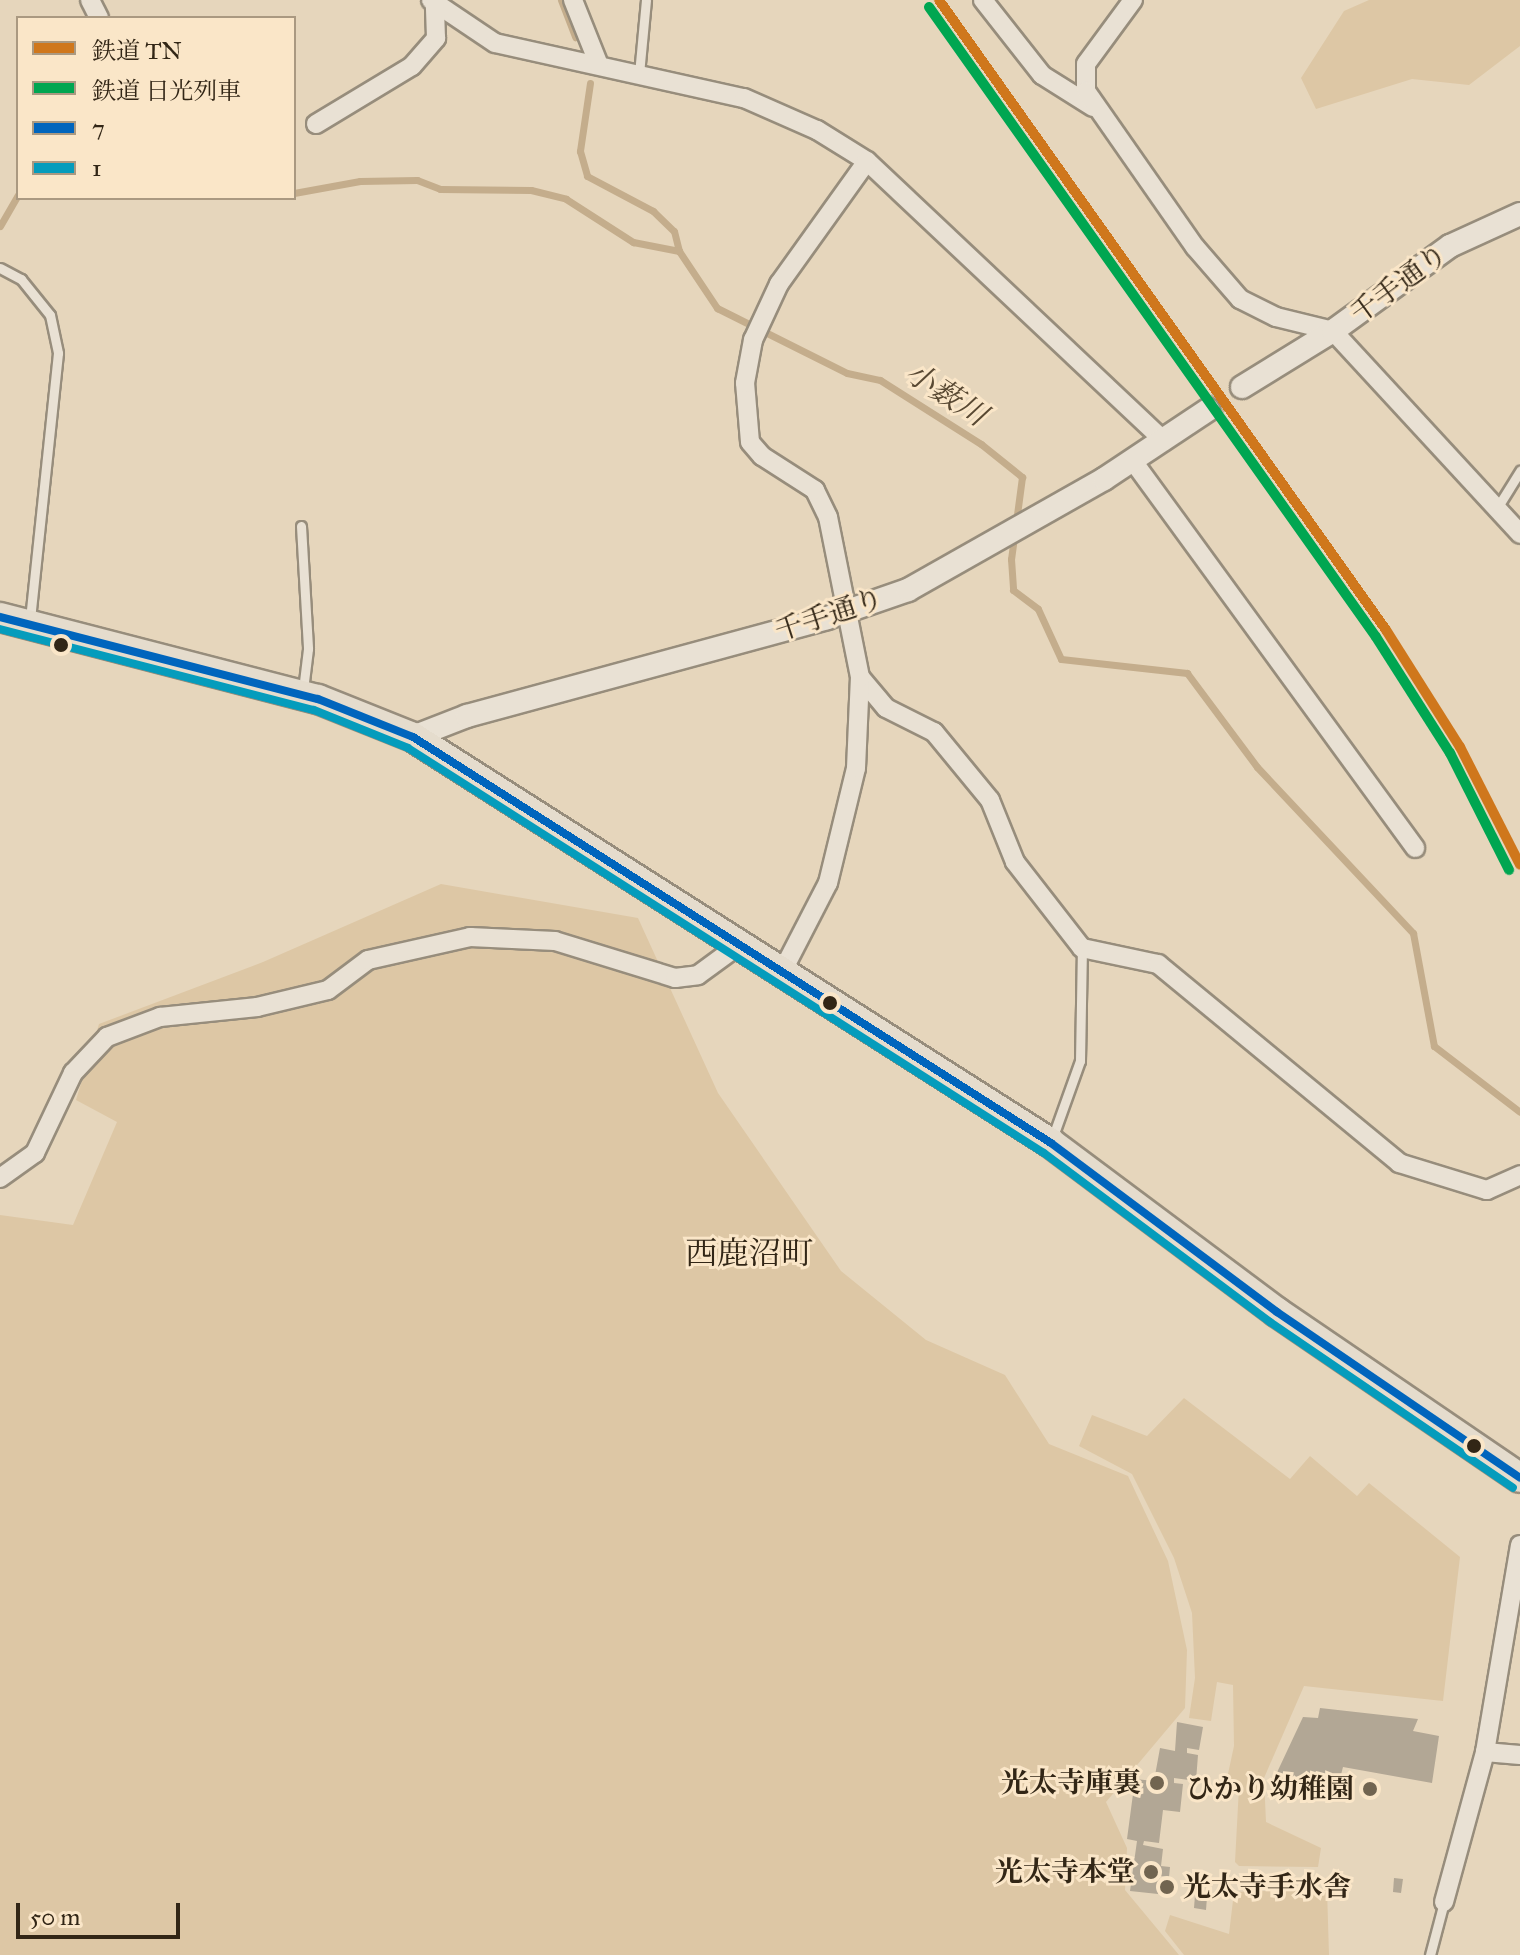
<!DOCTYPE html>
<html>
<head>
<meta charset="utf-8">
<style>
  body { margin:0 }
  #map { position:relative; width:1520px; height:1955px; overflow:hidden; background:#e6d6bc; font-family:"IM FELL Great Primer","Noto Serif JP",serif }
  div>[style] { position:absolute }
  .green>* { inset:0; background:#ddc7a5 }
  .stream>* { height:7px; margin:-3.5px; padding:0 3.5px; transform-origin:3.5px; border-radius:3.5px; background:#c4ad8c }
  .building>* { inset:0; background:#b2a795 }
  .tertiary-tunnel>* { height:22px; margin-top:-11px; transform-origin:0; background:repeating-linear-gradient(90deg,#c2b39b 0 22px,transparent 0 33px) }
  .roads { filter:drop-shadow(2px 0 #978d7c) drop-shadow(-2px 0 #978d7c) drop-shadow(0 2px #978d7c) drop-shadow(0 -2px #978d7c) }
  .service>* { height:9px; margin:-4.5px; padding:0 4.5px; transform-origin:4.5px; border-radius:4.5px; background:#e9e1d4 }
  .minor>* { height:18px; margin:-9px; padding:0 9px; transform-origin:9px; border-radius:9px; background:#e9e1d4 }
  .tertiary>* { height:22px; margin:-11px; padding:0 11px; transform-origin:11px; border-radius:11px; background:#e9e1d4 }
  .primary>* { height:28px; margin:-14px; padding:0 14px; transform-origin:14px; border-radius:14px; background:#e5dccd }
  .bus-1>* { height:8px; margin:-4px; padding:0 4px; transform-origin:4px; border-radius:4px; background:#0065bd }
  .bus-2>* { height:8px; margin:-4px; padding:0 4px; transform-origin:4px; border-radius:4px; background:#059cbc }
  .rail-1>* { height:10px; margin:-5px; padding:0 5px; transform-origin:5px; border-radius:5px; background:#cf771c }
  .rail-2>* { height:10px; margin:-5px; padding:0 5px; transform-origin:5px; border-radius:5px; background:#00a651 }
  .dots>* { width:22px; height:22px; translate:-50% -50%; box-sizing:border-box; border:4px solid #fae6c8; border-radius:50% }
  span { translate:-50% -50%; white-space:nowrap; text-align:center; line-height:1.15; -webkit-text-stroke:6px #fae6c8; paint-order:stroke }
  .street-label { font-size:28px; color:#322616 }
  .poi-label { font-size:28px; color:#322616; font-weight:700 }
  .right { translate:-100% -50%; text-align:right }
  .left { translate:0 -50%; text-align:left }
  .water-label { font-size:30px; color:#594933; font-style:italic }
  .quarter-label { font-size:32px; color:#322616 }
  .legend { position:absolute; left:16px; top:16px; width:280px; height:184px; box-sizing:border-box; background:#fae6c8; border:2px solid #aa9981; margin:0; padding:10px 14px; list-style:none; font-size:24px; color:#322616 }
  .legend li { display:flex; align-items:center; gap:16px; height:40px }
  .legend b { width:40px; border:2px solid #aa9981 }
  .scale { position:absolute; left:16px; top:1903px; width:164px; height:36px; box-sizing:border-box; border:4px solid #322616; border-top:0; padding-left:10px; font-size:24px; line-height:28px; white-space:nowrap; color:#322616; -webkit-text-stroke:6px #fae6c8; paint-order:stroke }
</style>
</head>
<body>
<div id="map">
  <div class="green">
    <i style="clip-path:polygon(1369px 0,1520px 0,1520px 46px,1469px 85px,1412px 79px,1316px 109px,1301px 78px,1344px 11px)"></i>
    <i style="clip-path:polygon(441px 884px,638px 918px,718px 1093px,841px 1271px,926px 1340px,1005px 1375px,1049px 1444px,1128px 1476px,1168px 1561px,1187px 1650px,1185px 1708px,1106px 1802px,1127px 1848px,1125px 1890px,1179px 1955px,0 1955px,0 1215px,73px 1225px,117px 1122px,76px 1100px,99px 1024px,263px 962px)"></i>
    <i style="clip-path:polygon(1184px 1398px,1290px 1479px,1310px 1456px,1357px 1496px,1369px 1483px,1460px 1557px,1443px 1701px,1304px 1686px,1264px 1778px,1266px 1822px,1321px 1848px,1318px 1867px,1239px 1866px,1235px 1862px,1239px 1787px,1226px 1783px,1234px 1746px,1233px 1685px,1217px 1682px,1211px 1721px,1189px 1718px,1195px 1678px,1192px 1613px,1174px 1558px,1132px 1474px,1079px 1446px,1092px 1415px,1147px 1436px)"></i>
    <i style="clip-path:polygon(1327px 1889px,1329px 1955px,1184px 1955px,1165px 1931px,1170px 1915px,1229px 1934px,1234px 1892px)"></i>
  </div>
  <div class="stream">
    <i style="left:561px;top:0;width:40px;rotate:69deg"></i>
    <i style="left:590px;top:83px;width:69px;rotate:98.4deg"></i>
    <i style="left:580px;top:151px;width:26px;rotate:74deg"></i>
    <i style="left:587px;top:176px;width:75px;rotate:27.9deg"></i>
    <i style="left:653px;top:211px;width:29px;rotate:44deg"></i>
    <i style="left:674px;top:231px;width:21px;rotate:76deg"></i>
    <i style="left:679px;top:251px;width:69px;rotate:56.3deg"></i>
    <i style="left:717px;top:308px;width:145px;rotate:26.6deg"></i>
    <i style="left:847px;top:373px;width:34px;rotate:12deg"></i>
    <i style="left:880px;top:380px;width:120px;rotate:32.4deg"></i>
    <i style="left:981px;top:444px;width:53px;rotate:38.8deg"></i>
    <i style="left:1022px;top:477px;width:83px;rotate:97.6deg"></i>
    <i style="left:1011px;top:559px;width:31px;rotate:86deg"></i>
    <i style="left:1013px;top:590px;width:31px;rotate:37deg"></i>
    <i style="left:1038px;top:609px;width:55px;rotate:65.3deg"></i>
    <i style="left:1061px;top:659px;width:127px;rotate:6.3deg"></i>
    <i style="left:1187px;top:673px;width:117px;rotate:53.3deg"></i>
    <i style="left:1257px;top:767px;width:228px;rotate:46.8deg"></i>
    <i style="left:1413px;top:933px;width:115px;rotate:79.5deg"></i>
    <i style="left:1434px;top:1046px;width:108px;rotate:37.5deg"></i>
    <i style="left:294px;top:193px;width:67px;rotate:-10.3deg"></i>
    <i style="left:360px;top:181px;width:57px;rotate:-1deg"></i>
    <i style="left:417px;top:180px;width:25px;rotate:21deg"></i>
    <i style="left:440px;top:189px;width:91px;rotate:0.6deg"></i>
    <i style="left:531px;top:190px;width:36px;rotate:14deg"></i>
    <i style="left:566px;top:199px;width:80px;rotate:32.7deg"></i>
    <i style="left:633px;top:242px;width:47px;rotate:11.1deg"></i>
    <i style="left:0;top:226px;width:36px;rotate:-60deg"></i>
  </div>
  <div class="building">
    <i style="clip-path:polygon(1320px 1708px,1418px 1719px,1413px 1731px,1439px 1736px,1432px 1783px,1343px 1767px,1336px 1794px,1273px 1781px,1303px 1717px,1318px 1718px)"></i>
    <i style="clip-path:polygon(1177px 1722px,1203px 1727px,1199px 1750px,1187px 1748px,1187px 1753px,1198px 1755px,1196px 1781px,1174px 1778px,1174px 1783px,1183px 1784px,1180px 1812px,1163px 1810px,1159px 1843px,1144px 1841px,1143px 1845px,1163px 1849px,1161px 1866px,1170px 1867px,1169px 1877px,1160px 1876px,1158px 1894px,1130px 1891px,1137px 1841px,1127px 1839px,1135px 1779px,1154px 1781px,1160px 1748px,1175px 1751px)"></i>
    <i style="clip-path:polygon(1394px 1878px,1403px 1879px,1401px 1893px,1393px 1892px)"></i>
    <i style="clip-path:polygon(1195px 1895px,1207px 1897px,1206px 1910px,1194px 1908px)"></i>
  </div>
  <div class="tertiary-tunnel">
    <i style="left:1208px;top:410px;width:41px;rotate:-34.1deg"></i>
  </div>
  <div class="roads">
    <div class="service">
      <i style="left:639px;top:74px;width:74px;rotate:-84.6deg"></i>
      <i style="left:0;top:268px;width:24px;rotate:28deg"></i>
      <i style="left:21px;top:279px;width:46px;rotate:51.1deg"></i>
      <i style="left:50px;top:315px;width:39px;rotate:78deg"></i>
      <i style="left:58px;top:353px;width:267px;rotate:96deg"></i>
      <i style="left:1497px;top:508px;width:44px;rotate:-58.1deg"></i>
      <i style="left:301px;top:526px;width:123px;rotate:86.7deg"></i>
      <i style="left:308px;top:649px;width:41px;rotate:97deg"></i>
      <i style="left:1052px;top:1139px;width:83px;rotate:-70.3deg"></i>
      <i style="left:1080px;top:1061px;width:113px;rotate:-89deg"></i>
      <i style="left:1430px;top:1955px;width:55px;rotate:-75.2deg"></i>
    </div>
    <div class="minor">
      <i style="left:90px;top:0;width:20px;rotate:63deg"></i>
      <i style="left:431px;top:0;width:77px;rotate:33.9deg"></i>
      <i style="left:495px;top:43px;width:255px;rotate:12.5deg"></i>
      <i style="left:744px;top:98px;width:80px;rotate:23.7deg"></i>
      <i style="left:817px;top:130px;width:59px;rotate:31.8deg"></i>
      <i style="left:867px;top:161px;width:408px;rotate:43.3deg"></i>
      <i style="left:573px;top:0;width:70px;rotate:68.2deg"></i>
      <i style="left:983px;top:0;width:95px;rotate:51.8deg"></i>
      <i style="left:1042px;top:75px;width:60px;rotate:32.1deg"></i>
      <i style="left:1133px;top:0;width:79px;rotate:126.3deg"></i>
      <i style="left:1086px;top:64px;width:27px;rotate:90deg"></i>
      <i style="left:1086px;top:91px;width:190px;rotate:55.1deg"></i>
      <i style="left:1195px;top:247px;width:69px;rotate:49.1deg"></i>
      <i style="left:1240px;top:299px;width:40px;rotate:26.6deg"></i>
      <i style="left:1276px;top:317px;width:59px;rotate:13.8deg"></i>
      <i style="left:1333px;top:331px;width:276px;rotate:47.3deg"></i>
      <i style="left:316px;top:124px;width:112px;rotate:-31.1deg"></i>
      <i style="left:412px;top:66px;width:37px;rotate:-49deg"></i>
      <i style="left:436px;top:38px;width:34px;rotate:-92deg"></i>
      <i style="left:1133px;top:461px;width:479px;rotate:53.9deg"></i>
      <i style="left:860px;top:677px;width:40px;rotate:50deg"></i>
      <i style="left:886px;top:708px;width:54px;rotate:26.6deg"></i>
      <i style="left:934px;top:732px;width:88px;rotate:50.5deg"></i>
      <i style="left:990px;top:800px;width:67px;rotate:68deg"></i>
      <i style="left:1015px;top:862px;width:109px;rotate:52.1deg"></i>
      <i style="left:1082px;top:948px;width:78px;rotate:11.9deg"></i>
      <i style="left:1158px;top:964px;width:313px;rotate:39.5deg"></i>
      <i style="left:1399px;top:1163px;width:92px;rotate:17.1deg"></i>
      <i style="left:1487px;top:1190px;width:36px;rotate:-24deg"></i>
      <i style="left:782px;top:972px;width:100px;rotate:-62.7deg"></i>
      <i style="left:828px;top:883px;width:118px;rotate:-76.3deg"></i>
      <i style="left:856px;top:768px;width:91px;rotate:-87.5deg"></i>
      <i style="left:860px;top:677px;width:163px;rotate:-101.3deg"></i>
      <i style="left:828px;top:517px;width:30px;rotate:-116deg"></i>
      <i style="left:815px;top:490px;width:63px;rotate:-147.3deg"></i>
      <i style="left:762px;top:456px;width:18px;rotate:-131deg"></i>
      <i style="left:750px;top:442px;width:59px;rotate:-94.8deg"></i>
      <i style="left:745px;top:383px;width:44px;rotate:-79.5deg"></i>
      <i style="left:753px;top:340px;width:62px;rotate:-65.1deg"></i>
      <i style="left:779px;top:284px;width:151px;rotate:-54.4deg"></i>
      <i style="left:0;top:1178px;width:43px;rotate:-35.5deg"></i>
      <i style="left:35px;top:1153px;width:89px;rotate:-64.6deg"></i>
      <i style="left:73px;top:1073px;width:50px;rotate:-46.6deg"></i>
      <i style="left:107px;top:1037px;width:57px;rotate:-20.7deg"></i>
      <i style="left:160px;top:1017px;width:98px;rotate:-5.9deg"></i>
      <i style="left:257px;top:1007px;width:73px;rotate:-13.5deg"></i>
      <i style="left:328px;top:990px;width:50px;rotate:-36.9deg"></i>
      <i style="left:368px;top:960px;width:105px;rotate:-12.7deg"></i>
      <i style="left:470px;top:937px;width:85px;rotate:2.7deg"></i>
      <i style="left:555px;top:941px;width:126px;rotate:17.1deg"></i>
      <i style="left:675px;top:978px;width:23px;rotate:-7deg"></i>
      <i style="left:698px;top:975px;width:51px;rotate:-36.2deg"></i>
      <i style="left:1485px;top:1752px;width:35px;rotate:5deg"></i>
      <i style="left:1444px;top:1902px;width:156px;rotate:-74.7deg"></i>
      <i style="left:1485px;top:1752px;width:210px;rotate:-80.4deg"></i>
    </div>
    <div class="tertiary">
      <i style="left:1242px;top:387px;width:107px;rotate:-31.6deg"></i>
      <i style="left:1333px;top:331px;width:145px;rotate:-36deg"></i>
      <i style="left:1450px;top:246px;width:77px;rotate:-24.6deg"></i>
      <i style="left:413px;top:737px;width:58px;rotate:-21.3deg"></i>
      <i style="left:467px;top:716px;width:373px;rotate:-15.2deg"></i>
      <i style="left:827px;top:618px;width:86px;rotate:-19.1deg"></i>
      <i style="left:908px;top:590px;width:225px;rotate:-29.5deg"></i>
      <i style="left:1104px;top:479px;width:125px;rotate:-33.6deg"></i>
    </div>
    <div class="primary">
      <i style="left:0;top:617px;width:328px;rotate:14.5deg"></i>
      <i style="left:318px;top:699px;width:102px;rotate:21.8deg"></i>
      <i style="left:413px;top:737px;width:756px;rotate:32.47deg"></i>
      <i style="left:1051px;top:1143px;width:282px;rotate:36.8deg"></i>
      <i style="left:1277px;top:1312px;width:294px;rotate:34.3deg"></i>
    </div>
  </div>
  <div class="bus-1">
    <i style="left:0;top:617px;width:328px;rotate:14.5deg"></i>
    <i style="left:318px;top:699px;width:102px;rotate:21.8deg"></i>
    <i style="left:413px;top:737px;width:756px;rotate:32.47deg"></i>
    <i style="left:1051px;top:1143px;width:282px;rotate:36.8deg"></i>
    <i style="left:1277px;top:1312px;width:294px;rotate:34.3deg"></i>
  </div>
  <div class="bus-2">
    <i style="left:0;top:629px;width:324px;rotate:14.5deg"></i>
    <i style="left:314px;top:710px;width:101px;rotate:22deg"></i>
    <i style="left:408px;top:748px;width:754px;rotate:32.49deg"></i>
    <i style="left:1044px;top:1153px;width:282px;rotate:36.8deg"></i>
    <i style="left:1270px;top:1322px;width:294px;rotate:34.3deg"></i>
  </div>
  <div class="rail-1">
    <i style="left:939px;top:0;width:772px;rotate:54.64deg"></i>
    <i style="left:1386px;top:630px;width:138px;rotate:57.7deg"></i>
    <i style="left:1460px;top:747px;width:132px;rotate:63deg"></i>
  </div>
  <div class="rail-2">
    <i style="left:929px;top:7px;width:772px;rotate:54.64deg"></i>
    <i style="left:1376px;top:637px;width:138px;rotate:57.5deg"></i>
    <i style="left:1450px;top:753px;width:131px;rotate:63.2deg"></i>
  </div>
  <div class="dots">
    <i style="left:61px;top:645px;background:#322616"></i>
    <i style="left:830px;top:1003px;background:#322616"></i>
    <i style="left:1474px;top:1446px;background:#322616"></i>
    <i style="left:1157px;top:1783px;background:#716450"></i>
    <i style="left:1370px;top:1789px;background:#716450"></i>
    <i style="left:1151px;top:1872px;background:#716450"></i>
    <i style="left:1167px;top:1887px;background:#716450"></i>
  </div>
  <div class="street-label">
    <span style="left:1399px;top:284px;rotate:-36deg">千手通り</span>
    <span style="left:829px;top:615px;rotate:-18deg">千手通り</span>
  </div>
  <div class="poi-label">
    <span class="right" style="left:1141px;top:1783px">光太寺庫裏</span>
    <span class="right" style="left:1354px;top:1789px">ひかり幼稚園</span>
    <span class="right" style="left:1135px;top:1872px">光太寺本堂</span>
    <span class="left" style="left:1183px;top:1887px">光太寺手水舎</span>
  </div>
  <div class="water-label">
    <span style="left:946px;top:394px;rotate:33deg">小薮川</span>
  </div>
  <div class="quarter-label">
    <span style="left:749px;top:1254px">西鹿沼町</span>
  </div>
  <ul class="legend">
  <li><b style="height:10px;background:#cf771c"></b>鉄道 TN</li>
  <li><b style="height:10px;background:#00a651"></b>鉄道 日光列車</li>
  <li><b style="height:10px;background:#0065bd"></b>7</li>
  <li><b style="height:10px;background:#059cbc"></b>1</li>
  </ul>
  <div class="scale">50 m</div>
</div>
</body>
</html>
